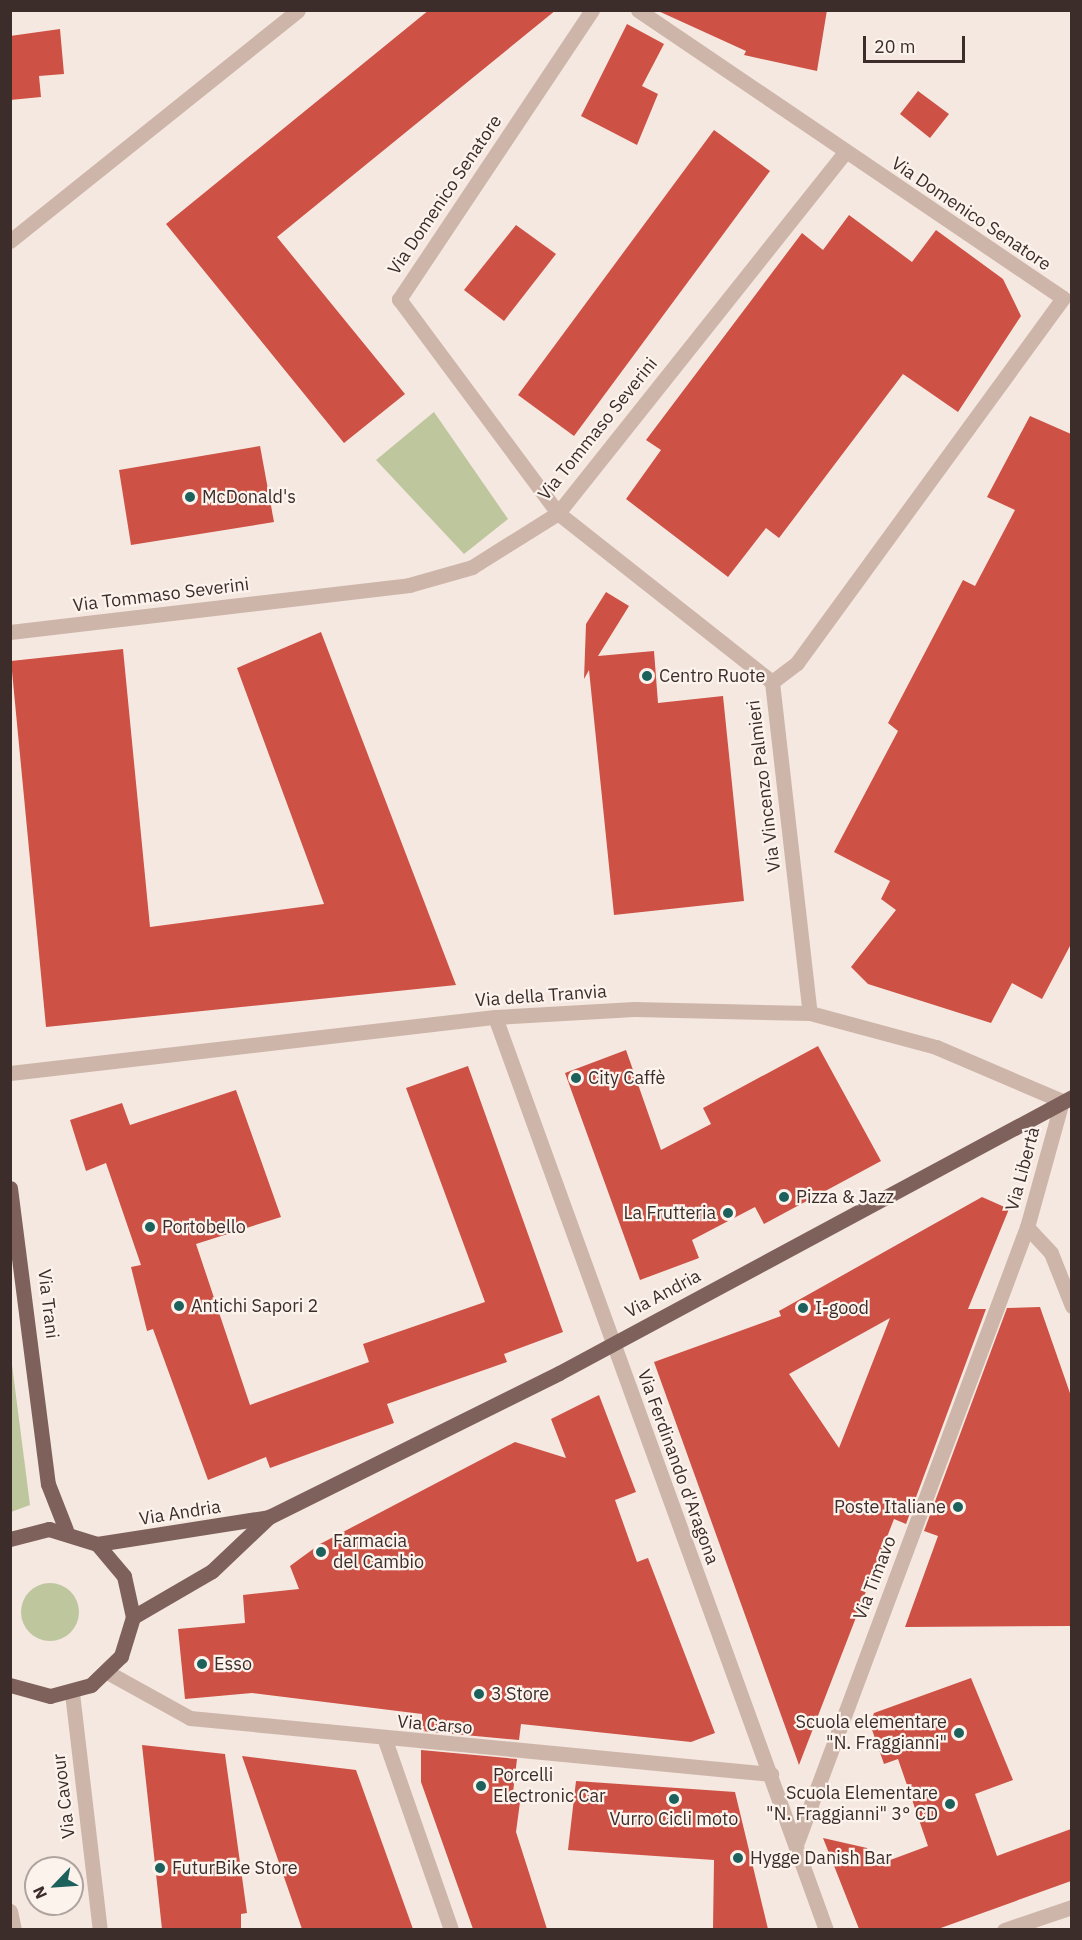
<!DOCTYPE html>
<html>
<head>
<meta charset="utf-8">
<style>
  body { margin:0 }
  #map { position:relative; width:1082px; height:1940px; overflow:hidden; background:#f5e8e0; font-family:"IBM Plex Sans",sans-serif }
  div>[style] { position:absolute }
  .green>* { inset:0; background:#bec69e }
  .round { border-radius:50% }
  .building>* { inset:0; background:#ce5145 }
  .minor>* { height:15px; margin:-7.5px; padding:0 7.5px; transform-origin:7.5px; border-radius:7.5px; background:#ceb5aa }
  .major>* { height:15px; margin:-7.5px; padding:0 7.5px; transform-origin:7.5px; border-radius:7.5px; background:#7e615a }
  .dots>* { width:16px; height:16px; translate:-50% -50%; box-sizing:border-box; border:3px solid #fcf3ed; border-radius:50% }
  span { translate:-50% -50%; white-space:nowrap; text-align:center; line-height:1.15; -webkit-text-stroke:4.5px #fcf3ed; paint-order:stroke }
  .street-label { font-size:18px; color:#3c2d2a }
  .poi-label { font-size:18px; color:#3c2d2a }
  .left { translate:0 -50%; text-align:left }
  .right { translate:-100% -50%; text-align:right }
  .frame { position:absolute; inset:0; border:12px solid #3c2d2a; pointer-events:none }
  .north { position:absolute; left:24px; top:1856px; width:60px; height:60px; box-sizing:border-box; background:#fcf3ed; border:2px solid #afa49f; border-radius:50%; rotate:245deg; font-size:16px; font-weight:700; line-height:24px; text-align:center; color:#3c2d2a }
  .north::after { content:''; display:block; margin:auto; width:21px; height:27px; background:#1c615b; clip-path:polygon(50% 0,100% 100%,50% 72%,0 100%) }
  .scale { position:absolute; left:863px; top:36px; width:102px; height:27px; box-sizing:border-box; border:3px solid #3c2d2a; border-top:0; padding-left:8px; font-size:18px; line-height:21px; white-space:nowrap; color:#3c2d2a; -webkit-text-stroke:4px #fcf3ed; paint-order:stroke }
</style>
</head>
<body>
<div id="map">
  <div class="green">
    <i style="clip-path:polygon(434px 412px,508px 519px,464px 554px,376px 460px)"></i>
    <i style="clip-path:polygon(11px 1357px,30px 1505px,11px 1512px,10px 1512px)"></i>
    <i class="round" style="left:21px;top:1583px;width:58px;height:58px"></i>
  </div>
  <div class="building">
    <i style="clip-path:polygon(429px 10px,556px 10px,277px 237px,405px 394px,344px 443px,166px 224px)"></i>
    <i style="clip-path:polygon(656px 10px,827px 10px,817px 71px,744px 55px,746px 51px)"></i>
    <i style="clip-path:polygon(627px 24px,664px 44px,642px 86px,658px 94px,637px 145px,581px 116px)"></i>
    <i style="clip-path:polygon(60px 29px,64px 74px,39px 76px,41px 97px,10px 100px,10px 36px)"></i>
    <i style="clip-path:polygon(918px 91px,949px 114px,930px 138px,900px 114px)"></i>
    <i style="clip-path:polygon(714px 130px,770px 171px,574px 436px,518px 395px)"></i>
    <i style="clip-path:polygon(849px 215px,912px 262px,936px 230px,1003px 279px,1021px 316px,958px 412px,903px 374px,779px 538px,766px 528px,728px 577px,626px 499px,661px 450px,646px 440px,802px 233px,823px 250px)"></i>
    <i style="clip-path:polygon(516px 225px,556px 254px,504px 321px,464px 290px)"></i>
    <i style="clip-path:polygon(1030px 416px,1071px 434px,1071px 944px,1042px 999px,1012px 983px,991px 1023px,868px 984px,851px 967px,896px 910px,881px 899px,890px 881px,834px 852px,898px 731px,888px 723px,963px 580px,975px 586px,1015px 510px,987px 497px)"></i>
    <i style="clip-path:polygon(260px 446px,274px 522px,131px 545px,119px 470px)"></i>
    <i style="clip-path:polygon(606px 592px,629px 606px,598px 656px,654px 651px,658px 703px,723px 696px,744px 901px,614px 915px,589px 670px,584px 679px,586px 624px)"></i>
    <i style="clip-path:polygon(321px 632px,456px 985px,46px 1027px,11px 661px,123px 649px,150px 927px,324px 904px,237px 668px)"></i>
    <i style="clip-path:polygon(818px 1046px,881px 1161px,764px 1224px,755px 1207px,692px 1240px,699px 1258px,640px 1280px,565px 1073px,626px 1050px,661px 1150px,711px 1124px,703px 1108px)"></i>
    <i style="clip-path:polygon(468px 1066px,563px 1332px,504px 1354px,507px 1362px,387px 1404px,394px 1423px,270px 1468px,266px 1457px,208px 1480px,153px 1329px,147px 1331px,131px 1267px,141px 1265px,106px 1163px,86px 1171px,70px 1120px,122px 1103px,130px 1125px,236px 1090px,281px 1217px,196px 1244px,250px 1405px,369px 1362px,363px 1344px,485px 1302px,406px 1088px)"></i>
    <i style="clip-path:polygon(evenodd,982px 1197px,1009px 1209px,968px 1309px,986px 1309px,906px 1524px,894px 1519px,799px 1765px,654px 1362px,781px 1316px,779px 1311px,982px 1197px,890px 1318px,839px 1448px,789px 1374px,890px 1318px)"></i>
    <i style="clip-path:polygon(1040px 1307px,1071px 1396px,1071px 1626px,905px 1627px,938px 1536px,924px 1531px,1007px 1308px)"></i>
    <i style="clip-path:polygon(599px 1395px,636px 1492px,615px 1500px,637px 1562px,648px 1558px,715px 1733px,691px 1742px,521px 1724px,519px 1740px,422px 1731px,422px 1714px,252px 1693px,185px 1699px,178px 1629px,245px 1623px,243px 1595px,299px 1589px,290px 1566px,320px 1544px,515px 1442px,566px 1458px,551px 1419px)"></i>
    <i style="clip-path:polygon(971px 1678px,1013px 1780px,975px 1794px,997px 1856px,1071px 1829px,1071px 1881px,938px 1929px,859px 1929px,823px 1838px,867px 1848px,874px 1866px,928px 1846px,898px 1759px,884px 1764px,870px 1724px,874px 1713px)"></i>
    <i style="clip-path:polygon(142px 1745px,225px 1754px,247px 1913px,241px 1914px,241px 1929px,162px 1929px)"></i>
    <i style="clip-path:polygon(421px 1750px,517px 1759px,512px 1801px,520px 1802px,516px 1832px,547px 1929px,473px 1929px,421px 1782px)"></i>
    <i style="clip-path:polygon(242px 1756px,356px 1770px,413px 1929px,302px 1929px)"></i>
    <i style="clip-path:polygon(576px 1781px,735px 1792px,768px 1929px,713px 1929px,714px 1860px,568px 1850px)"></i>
  </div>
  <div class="minor">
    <i style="left:592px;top:10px;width:348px;rotate:123.7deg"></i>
    <i style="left:399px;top:299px;width:267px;rotate:53.4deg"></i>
    <i style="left:558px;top:513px;width:273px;rotate:38.3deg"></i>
    <i style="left:772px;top:682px;width:333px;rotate:83.5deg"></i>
    <i style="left:638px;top:10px;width:513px;rotate:34.12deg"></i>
    <i style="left:1063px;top:298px;width:452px;rotate:126.1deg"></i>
    <i style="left:797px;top:663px;width:31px;rotate:143deg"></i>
    <i style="left:10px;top:241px;width:369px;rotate:-38.7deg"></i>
    <i style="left:10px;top:632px;width:402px;rotate:-6.7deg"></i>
    <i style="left:409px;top:585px;width:66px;rotate:-15.9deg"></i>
    <i style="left:472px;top:567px;width:102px;rotate:-32.1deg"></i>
    <i style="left:558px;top:513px;width:460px;rotate:-51.5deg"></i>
    <i style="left:495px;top:1017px;width:971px;rotate:70.07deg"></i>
    <i style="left:10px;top:1073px;width:488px;rotate:-6.6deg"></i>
    <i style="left:495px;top:1017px;width:139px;rotate:-3.3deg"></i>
    <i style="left:634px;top:1009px;width:176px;rotate:1.3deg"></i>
    <i style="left:810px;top:1013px;width:131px;rotate:15.1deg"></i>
    <i style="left:936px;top:1047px;width:137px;rotate:23.2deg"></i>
    <i style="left:1062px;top:1101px;width:131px;rotate:105.5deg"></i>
    <i style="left:1027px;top:1227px;width:35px;rotate:47deg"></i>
    <i style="left:1051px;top:1253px;width:57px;rotate:68.4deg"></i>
    <i style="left:107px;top:1672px;width:95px;rotate:29deg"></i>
    <i style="left:190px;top:1718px;width:584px;rotate:5.51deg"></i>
    <i style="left:72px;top:1693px;width:239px;rotate:83.3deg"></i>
    <i style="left:385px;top:1740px;width:201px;rotate:70.8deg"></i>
    <i style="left:797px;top:1842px;width:657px;rotate:-69.5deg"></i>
    <i style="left:10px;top:1911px;width:19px;rotate:78deg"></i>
    <i style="left:1004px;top:1930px;width:72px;rotate:-18.7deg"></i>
  </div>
  <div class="major">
    <i style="left:10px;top:1188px;width:298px;rotate:82.7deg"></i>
    <i style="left:48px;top:1484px;width:49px;rotate:68.6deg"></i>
    <i style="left:10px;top:1539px;width:40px;rotate:-14.4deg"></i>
    <i style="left:49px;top:1529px;width:50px;rotate:17.4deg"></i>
    <i style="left:97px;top:1544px;width:42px;rotate:49.8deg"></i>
    <i style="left:124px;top:1576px;width:42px;rotate:77.6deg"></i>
    <i style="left:133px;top:1617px;width:41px;rotate:107.1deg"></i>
    <i style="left:121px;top:1656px;width:42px;rotate:136deg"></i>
    <i style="left:91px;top:1685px;width:42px;rotate:165deg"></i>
    <i style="left:50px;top:1696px;width:41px;rotate:-164.6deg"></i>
    <i style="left:97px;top:1544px;width:174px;rotate:-8.9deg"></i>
    <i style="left:269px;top:1517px;width:324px;rotate:-26.4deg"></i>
    <i style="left:559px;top:1373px;width:583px;rotate:-28.28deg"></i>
    <i style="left:133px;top:1617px;width:91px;rotate:-30.2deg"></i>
    <i style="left:212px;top:1571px;width:79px;rotate:-43.5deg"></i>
  </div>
  <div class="dots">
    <i style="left:190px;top:497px;background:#1c615b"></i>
    <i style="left:647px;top:676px;background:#1c615b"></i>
    <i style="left:576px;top:1078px;background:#1c615b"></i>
    <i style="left:784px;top:1197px;background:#1c615b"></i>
    <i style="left:728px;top:1213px;background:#1c615b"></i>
    <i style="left:150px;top:1227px;background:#1c615b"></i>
    <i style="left:179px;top:1306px;background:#1c615b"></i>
    <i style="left:803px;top:1308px;background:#1c615b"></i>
    <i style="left:958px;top:1507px;background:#1c615b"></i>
    <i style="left:321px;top:1552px;background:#1c615b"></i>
    <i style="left:202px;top:1664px;background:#1c615b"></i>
    <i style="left:479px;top:1694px;background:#1c615b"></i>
    <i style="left:959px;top:1733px;background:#1c615b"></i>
    <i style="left:481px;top:1786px;background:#1c615b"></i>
    <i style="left:674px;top:1799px;background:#1c615b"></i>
    <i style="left:950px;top:1804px;background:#1c615b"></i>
    <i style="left:738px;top:1858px;background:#1c615b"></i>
    <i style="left:160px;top:1868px;background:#1c615b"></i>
  </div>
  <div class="street-label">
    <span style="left:445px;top:195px;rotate:-56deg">Via Domenico Senatore</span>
    <span style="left:971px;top:214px;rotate:34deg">Via Domenico Senatore</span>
    <span style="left:598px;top:429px;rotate:-51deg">Via Tommaso Severini</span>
    <span style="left:161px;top:595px;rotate:-7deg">Via Tommaso Severini</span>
    <span style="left:764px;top:786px;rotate:-97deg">Via Vincenzo Palmieri</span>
    <span style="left:541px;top:996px;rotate:-4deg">Via della Tranvia</span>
    <span style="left:1023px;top:1169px;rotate:-75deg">Via Libertà</span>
    <span style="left:663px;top:1294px;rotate:-28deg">Via Andria</span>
    <span style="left:48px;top:1304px;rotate:83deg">Via Trani</span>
    <span style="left:678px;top:1467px;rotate:70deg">Via Ferdinando d'Aragona</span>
    <span style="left:180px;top:1513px;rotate:-9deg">Via Andria</span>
    <span style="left:875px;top:1578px;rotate:-69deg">Via Timavo</span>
    <span style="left:435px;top:1725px;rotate:5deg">Via Carso</span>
    <span style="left:64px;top:1796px;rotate:-97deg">Via Cavour</span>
  </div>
  <div class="poi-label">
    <span class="left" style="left:202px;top:497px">McDonald's</span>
    <span class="left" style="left:659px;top:676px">Centro Ruote</span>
    <span class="left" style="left:588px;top:1078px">City Caffè</span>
    <span class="left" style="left:796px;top:1197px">Pizza &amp; Jazz</span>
    <span class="right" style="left:716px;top:1213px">La Frutteria</span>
    <span class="left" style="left:162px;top:1227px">Portobello</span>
    <span class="left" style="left:191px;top:1306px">Antichi Sapori 2</span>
    <span class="left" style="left:815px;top:1308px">I-good</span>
    <span class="right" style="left:946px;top:1507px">Poste Italiane</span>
    <span class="left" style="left:333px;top:1552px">Farmacia<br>del Cambio</span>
    <span class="left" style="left:214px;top:1664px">Esso</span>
    <span class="left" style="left:491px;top:1694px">3 Store</span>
    <span class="right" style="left:947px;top:1733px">Scuola elementare<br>"N. Fraggianni"</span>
    <span class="left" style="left:493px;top:1786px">Porcelli<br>Electronic Car</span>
    <span class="right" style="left:938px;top:1804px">Scuola Elementare<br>"N. Fraggianni" 3° CD</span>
    <span style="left:674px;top:1819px">Vurro Cicli moto</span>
    <span class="left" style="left:750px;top:1858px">Hygge Danish Bar</span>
    <span class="left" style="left:172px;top:1868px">FuturBike Store</span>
  </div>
  <div class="frame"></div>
  <div class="north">N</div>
  <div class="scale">20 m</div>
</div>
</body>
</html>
